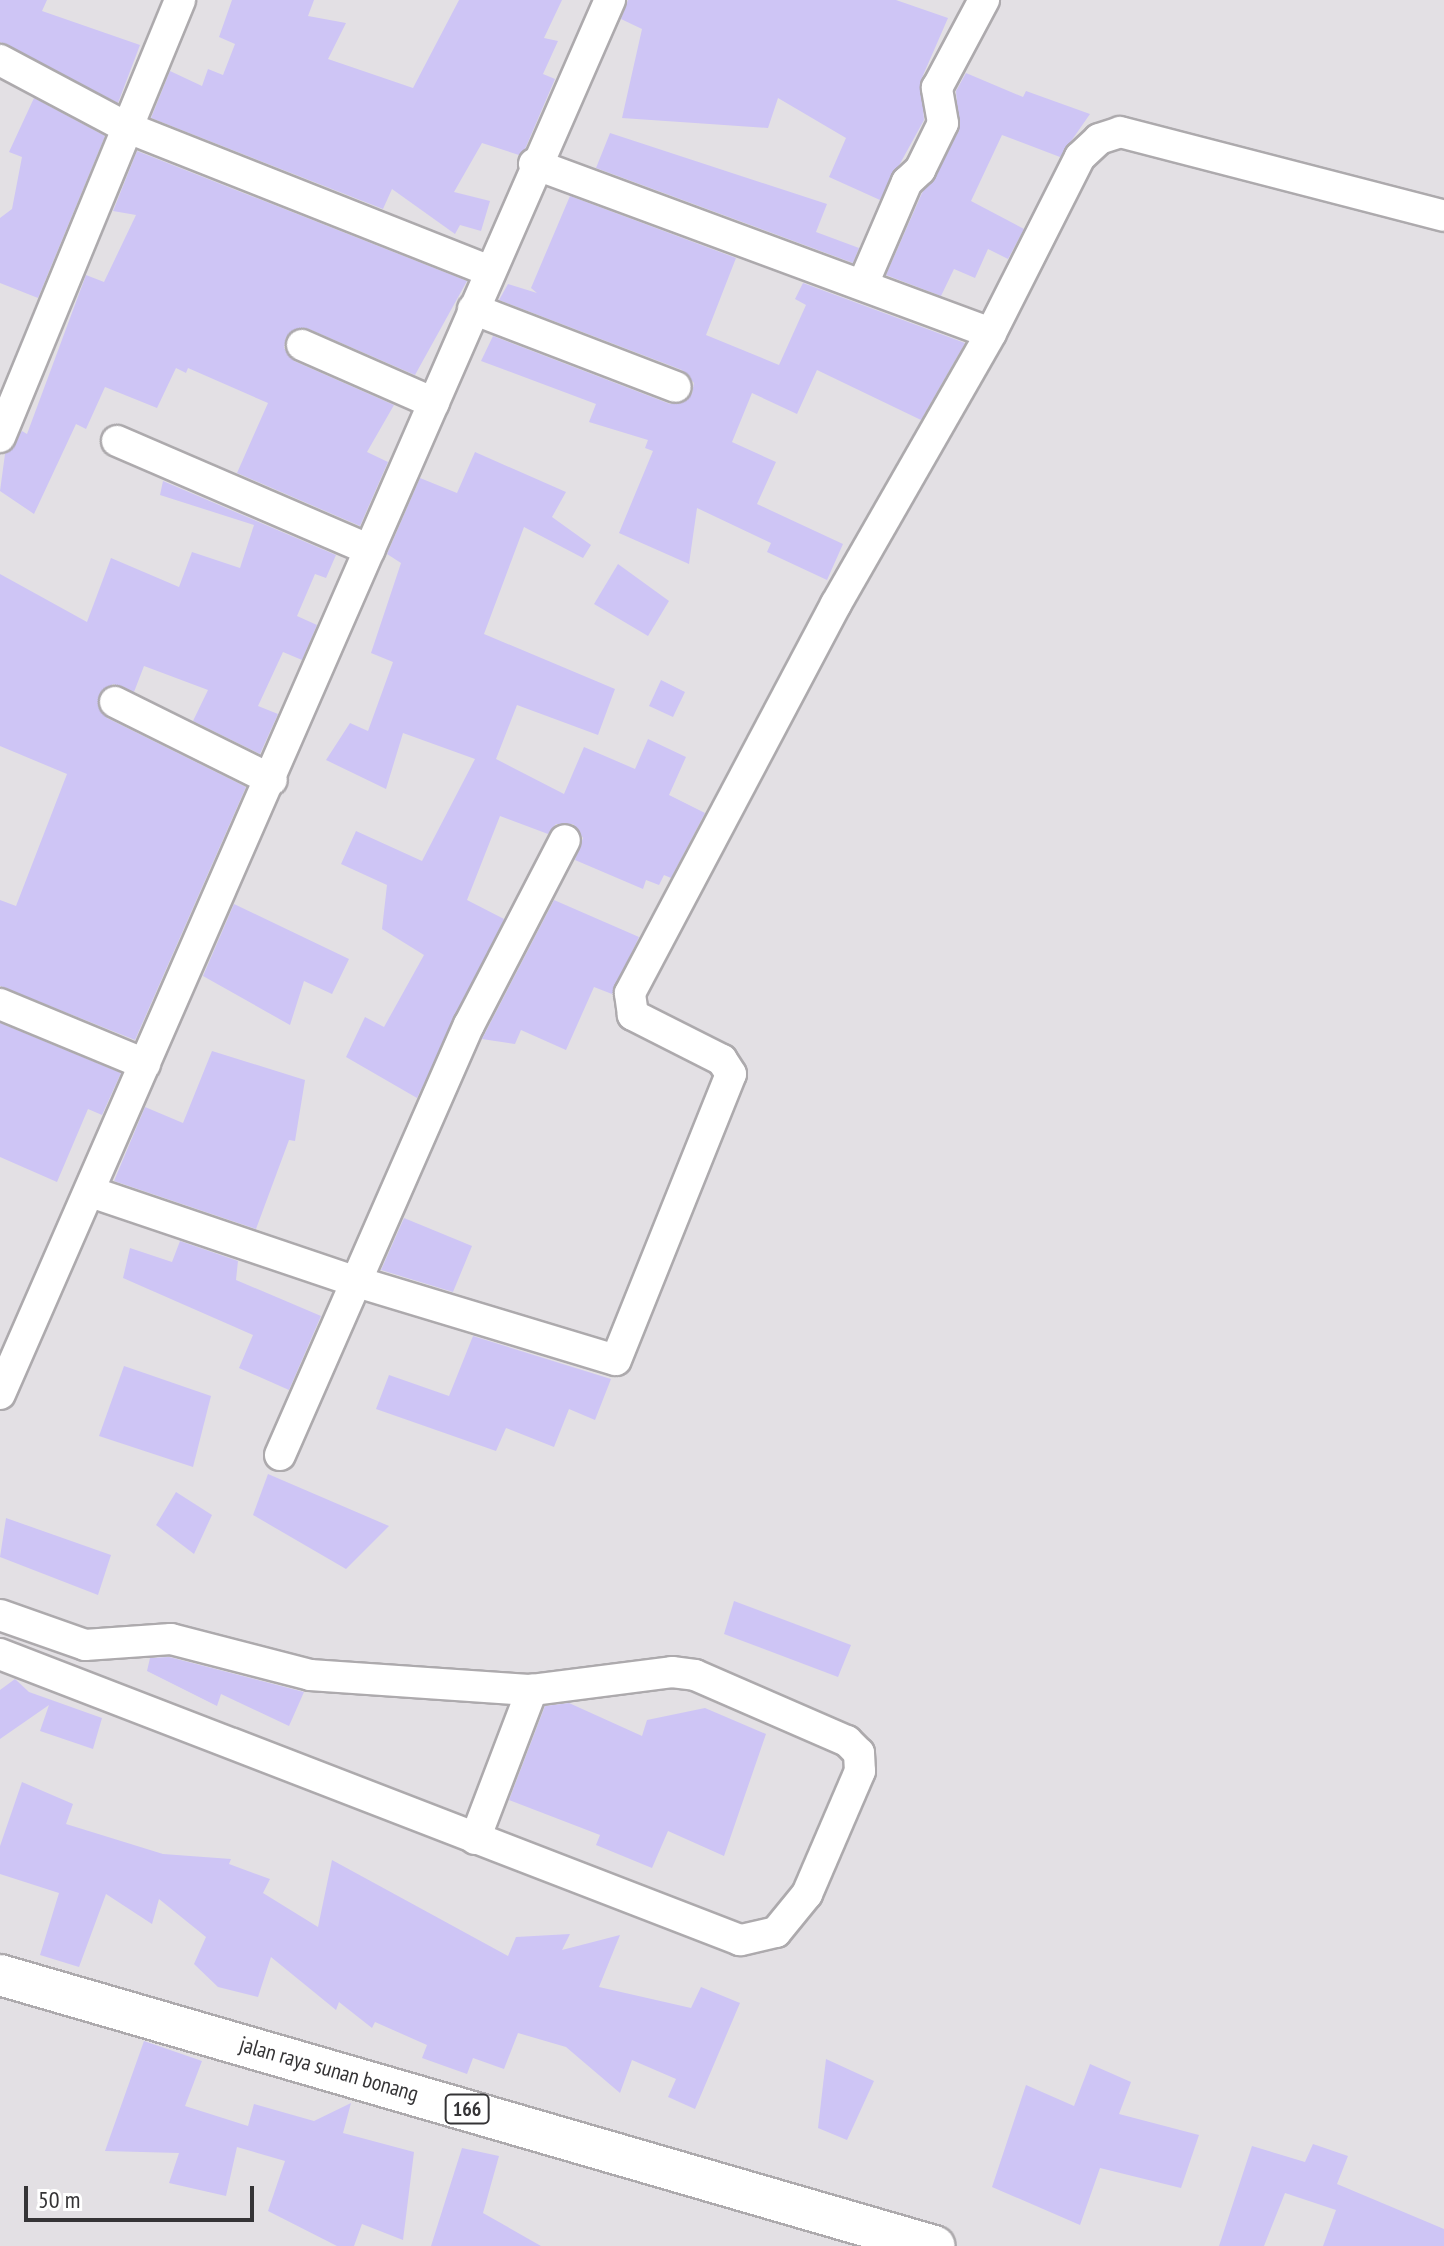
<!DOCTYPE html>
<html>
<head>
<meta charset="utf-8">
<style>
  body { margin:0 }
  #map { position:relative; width:1444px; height:2246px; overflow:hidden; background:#e3e0e4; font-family:"PT Sans Narrow",sans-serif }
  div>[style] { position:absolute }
  .building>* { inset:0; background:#cec5f5 }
  .roads { filter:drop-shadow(2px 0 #adaaad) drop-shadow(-2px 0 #adaaad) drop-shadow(0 2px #adaaad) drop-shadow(0 -2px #adaaad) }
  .minor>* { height:30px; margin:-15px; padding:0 15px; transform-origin:15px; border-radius:15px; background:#fff }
  .major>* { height:40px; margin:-20px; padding:0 20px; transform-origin:20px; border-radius:20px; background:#fff }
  span { translate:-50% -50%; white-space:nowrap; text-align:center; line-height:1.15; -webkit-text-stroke:8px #fff; paint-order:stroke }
  .shield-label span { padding:2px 6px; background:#fff; border:2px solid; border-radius:6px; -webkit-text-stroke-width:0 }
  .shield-label { font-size:20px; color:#353436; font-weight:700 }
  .street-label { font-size:22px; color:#353436 }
  .scale { position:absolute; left:24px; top:2186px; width:230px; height:36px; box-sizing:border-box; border:4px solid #353436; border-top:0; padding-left:10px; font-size:24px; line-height:28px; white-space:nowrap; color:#353436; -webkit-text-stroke:6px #fff; paint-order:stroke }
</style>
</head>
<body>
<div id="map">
  <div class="building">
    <i style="clip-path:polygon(0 0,47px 0,42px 11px,140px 45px,118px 103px,0 42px)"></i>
    <i style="clip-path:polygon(232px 0,314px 0,308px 16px,346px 23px,328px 59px,413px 88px,459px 0,562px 0,544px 38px,558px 41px,543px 74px,555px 79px,525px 149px,519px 155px,482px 143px,454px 192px,490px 201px,481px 231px,460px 225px,455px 234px,392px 189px,383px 209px,151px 118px,170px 71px,202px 86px,208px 69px,223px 75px,235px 44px,219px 37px)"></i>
    <i style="clip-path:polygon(628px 0,896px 0,948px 18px,921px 80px,924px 120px,880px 200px,829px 177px,846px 138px,778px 98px,768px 128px,622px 118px,642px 29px,621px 19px)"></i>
    <i style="clip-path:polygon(966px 73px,1023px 97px,1026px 91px,1090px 114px,1060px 157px,1002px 135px,971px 201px,1024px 229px,1008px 259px,988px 249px,975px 278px,954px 269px,941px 296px,886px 275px,922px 193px,959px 131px,956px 91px)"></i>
    <i style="clip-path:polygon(34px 98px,105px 136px,38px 298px,0 283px,0 218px,12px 209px,22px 157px,9px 152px)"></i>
    <i style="clip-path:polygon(610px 133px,827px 204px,816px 232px,859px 248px,853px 263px,596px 168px)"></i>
    <i style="clip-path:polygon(137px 151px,467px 281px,415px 375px,309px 329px,286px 337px,284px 348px,294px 361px,394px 405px,367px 452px,388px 462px,360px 526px,237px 473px,268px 403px,188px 368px,186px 373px,176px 368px,157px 408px,105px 387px,86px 429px,76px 424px,34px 514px,0 491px,5px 454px,22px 431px,27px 434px,86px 275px,104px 282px,136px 215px,113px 211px)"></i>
    <i style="clip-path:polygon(570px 196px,736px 258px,706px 335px,779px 365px,806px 305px,795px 299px,803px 283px,965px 343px,921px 420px,817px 370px,797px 414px,752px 393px,732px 442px,776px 462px,757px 504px,843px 544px,827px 580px,767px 552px,771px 543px,697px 508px,689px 564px,619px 533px,653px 451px,645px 448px,648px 440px,589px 422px,596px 404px,481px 361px,493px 336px,670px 404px,692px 394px,694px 383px,682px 370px,499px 300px,508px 284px,537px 293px,531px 288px)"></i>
    <i style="clip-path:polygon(475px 452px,566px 492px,552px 517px,591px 545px,583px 558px,524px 527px,484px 634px,615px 689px,598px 735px,517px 705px,496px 759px,564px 794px,584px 747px,635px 769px,648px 739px,686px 757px,669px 795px,705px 813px,671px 878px,664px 875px,659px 885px,646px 880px,643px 889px,575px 860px,583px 838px,573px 824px,556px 824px,548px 834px,500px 816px,467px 900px,504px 919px,417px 1098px,346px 1057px,365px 1017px,384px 1027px,424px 955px,382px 929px,387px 885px,341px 864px,356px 831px,422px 861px,475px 759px,403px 733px,386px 789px,326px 760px,350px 723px,368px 731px,393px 662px,371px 653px,401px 563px,387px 554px,420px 478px,457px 493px)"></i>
    <i style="clip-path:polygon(163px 481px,336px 555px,326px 578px,315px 574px,297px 616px,317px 625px,302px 660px,283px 652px,258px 706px,278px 714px,260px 754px,193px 721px,208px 690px,144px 666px,134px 692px,113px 684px,99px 695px,107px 718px,246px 787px,135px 1040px,0 986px,0 900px,16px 906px,67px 774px,0 746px,0 574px,87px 622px,111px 558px,179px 587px,192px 552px,240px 568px,254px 525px,160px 495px)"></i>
    <i style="clip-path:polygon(618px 564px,669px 601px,648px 636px,594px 604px)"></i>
    <i style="clip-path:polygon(661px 680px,685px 692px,673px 717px,649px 706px)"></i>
    <i style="clip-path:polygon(554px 900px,639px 937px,612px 994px,594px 987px,566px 1050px,521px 1030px,515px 1044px,482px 1039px)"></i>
    <i style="clip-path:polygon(234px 904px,349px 959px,332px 994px,304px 981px,290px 1025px,203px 976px)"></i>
    <i style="clip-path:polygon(0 1023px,121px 1073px,102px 1115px,88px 1109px,57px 1182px,0 1157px)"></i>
    <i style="clip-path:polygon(212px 1051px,305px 1080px,295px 1141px,289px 1140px,256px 1229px,114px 1181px,145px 1107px,183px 1123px)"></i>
    <i style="clip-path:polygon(404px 1218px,472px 1246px,453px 1292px,381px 1270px)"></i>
    <i style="clip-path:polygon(180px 1241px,238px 1261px,236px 1280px,321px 1316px,289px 1390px,239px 1368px,253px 1335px,123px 1278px,130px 1248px,172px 1262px)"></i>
    <i style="clip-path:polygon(473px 1336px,611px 1379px,595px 1420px,569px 1409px,554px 1447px,506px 1428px,496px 1451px,376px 1409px,389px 1375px,449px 1396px)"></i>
    <i style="clip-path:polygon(124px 1366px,211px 1396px,193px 1467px,99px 1436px)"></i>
    <i style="clip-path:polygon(268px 1474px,389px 1526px,346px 1569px,253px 1515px)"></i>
    <i style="clip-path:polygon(176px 1492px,212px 1515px,194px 1554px,156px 1525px)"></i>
    <i style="clip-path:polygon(6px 1518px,111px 1555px,98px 1595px,0 1557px)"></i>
    <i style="clip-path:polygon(734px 1601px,851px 1645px,838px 1677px,724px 1634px)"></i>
    <i style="clip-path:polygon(169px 1657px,304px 1692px,289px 1726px,221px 1694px,217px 1706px,147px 1671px,150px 1658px)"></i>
    <i style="clip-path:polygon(15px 1679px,29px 1692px,102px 1718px,93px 1749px,40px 1731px,49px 1705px,0 1739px,0 1690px)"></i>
    <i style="clip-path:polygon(569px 1703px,642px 1736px,647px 1720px,705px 1708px,766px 1734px,724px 1856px,668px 1831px,652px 1868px,596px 1845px,600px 1835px,509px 1800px,545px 1706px)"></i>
    <i style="clip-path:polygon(22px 1782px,73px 1804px,66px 1824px,163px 1854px,231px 1859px,229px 1864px,270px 1879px,263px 1893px,318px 1927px,332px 1860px,508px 1956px,516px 1937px,570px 1934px,562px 1950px,620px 1935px,599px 1987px,691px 2008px,701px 1987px,740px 2003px,695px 2109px,668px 2097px,676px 2079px,632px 2060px,620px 2093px,566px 2047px,518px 2033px,504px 2069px,473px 2058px,467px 2074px,422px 2058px,427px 2045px,375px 2022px,372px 2028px,339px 2002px,336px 2010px,271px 1957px,258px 1997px,218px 1987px,194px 1964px,206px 1937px,159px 1899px,152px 1924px,106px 1894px,79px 1967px,40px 1955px,59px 1893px,0 1874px,0 1846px)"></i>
    <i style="clip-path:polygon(144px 2041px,202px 2061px,185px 2106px,248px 2126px,254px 2104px,314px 2121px,351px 2103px,343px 2133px,414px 2152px,403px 2240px,362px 2224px,354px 2246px,337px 2246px,268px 2211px,285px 2161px,237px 2147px,226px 2196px,169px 2183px,179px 2153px,105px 2151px)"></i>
    <i style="clip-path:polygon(826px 2059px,874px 2081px,847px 2140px,818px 2128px)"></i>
    <i style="clip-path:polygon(1090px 2064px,1131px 2082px,1119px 2114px,1199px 2135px,1181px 2188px,1100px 2168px,1080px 2225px,992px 2187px,1026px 2085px,1074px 2106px)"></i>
    <i style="clip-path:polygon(1313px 2144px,1348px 2156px,1337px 2184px,1444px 2229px,1444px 2246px,1323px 2246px,1336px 2210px,1285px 2193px,1264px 2246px,1219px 2246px,1252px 2146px,1305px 2162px)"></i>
    <i style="clip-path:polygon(462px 2148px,499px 2156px,483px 2213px,541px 2246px,431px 2246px)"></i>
  </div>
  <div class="roads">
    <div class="minor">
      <i style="left:0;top:60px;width:143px;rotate:28deg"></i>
      <i style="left:126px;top:127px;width:389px;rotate:21.6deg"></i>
      <i style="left:534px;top:164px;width:487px;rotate:20.3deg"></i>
      <i style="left:863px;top:284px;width:111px;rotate:-66.7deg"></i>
      <i style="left:907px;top:182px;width:18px;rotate:-43deg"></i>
      <i style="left:920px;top:170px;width:52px;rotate:-63.9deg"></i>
      <i style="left:943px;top:123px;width:36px;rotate:-100deg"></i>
      <i style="left:937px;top:88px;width:100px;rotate:-61.9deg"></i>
      <i style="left:473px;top:309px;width:217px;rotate:21deg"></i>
      <i style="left:302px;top:345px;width:144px;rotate:23.7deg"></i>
      <i style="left:0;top:437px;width:473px;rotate:-67.6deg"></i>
      <i style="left:117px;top:441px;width:275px;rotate:23.3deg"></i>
      <i style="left:115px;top:702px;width:175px;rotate:26.4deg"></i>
      <i style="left:0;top:1004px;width:157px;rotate:22.5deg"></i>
      <i style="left:91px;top:1192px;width:281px;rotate:18.7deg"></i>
      <i style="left:357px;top:1282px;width:270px;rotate:16.8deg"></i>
      <i style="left:616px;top:1360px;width:308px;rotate:-68.1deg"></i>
      <i style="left:731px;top:1074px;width:17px;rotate:-123deg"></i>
      <i style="left:722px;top:1060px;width:100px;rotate:-153.2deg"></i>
      <i style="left:633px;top:1015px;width:22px;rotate:-98deg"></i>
      <i style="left:630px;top:993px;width:440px;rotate:-62.1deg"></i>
      <i style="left:836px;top:604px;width:312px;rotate:-60.2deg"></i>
      <i style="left:991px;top:333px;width:197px;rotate:-63.2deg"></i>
      <i style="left:1080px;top:157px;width:26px;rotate:-43deg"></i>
      <i style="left:1099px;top:139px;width:22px;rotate:-18deg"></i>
      <i style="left:1120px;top:132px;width:335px;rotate:14.5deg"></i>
      <i style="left:0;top:1394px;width:1522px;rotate:-66.37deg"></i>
      <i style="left:280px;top:1455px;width:470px;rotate:-66.3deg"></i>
      <i style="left:469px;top:1025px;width:208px;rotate:-62.6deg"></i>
      <i style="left:0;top:1615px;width:90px;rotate:19.4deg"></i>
      <i style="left:85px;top:1645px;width:86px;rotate:-4deg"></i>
      <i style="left:171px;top:1639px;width:144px;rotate:14.5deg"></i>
      <i style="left:310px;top:1675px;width:223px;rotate:3.9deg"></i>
      <i style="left:532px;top:1690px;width:141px;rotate:-7.3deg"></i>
      <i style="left:672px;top:1672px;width:23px;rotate:7deg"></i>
      <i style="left:695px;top:1675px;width:166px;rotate:23.5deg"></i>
      <i style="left:847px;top:1741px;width:17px;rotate:45deg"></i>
      <i style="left:859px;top:1753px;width:18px;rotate:87deg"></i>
      <i style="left:860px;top:1771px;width:134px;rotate:113.3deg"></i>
      <i style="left:807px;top:1894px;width:49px;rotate:129.2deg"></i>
      <i style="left:776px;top:1932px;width:37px;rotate:167deg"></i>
      <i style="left:740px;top:1940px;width:793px;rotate:-158.87deg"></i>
      <i style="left:475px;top:1839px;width:160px;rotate:-69.1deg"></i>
    </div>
    <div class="major">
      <i style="left:0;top:1975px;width:973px;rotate:16.18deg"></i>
    </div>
  </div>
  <div class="shield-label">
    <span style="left:467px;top:2109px">166</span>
  </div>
  <div class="street-label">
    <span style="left:329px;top:2069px;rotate:16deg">jalan raya sunan bonang</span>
  </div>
  <div class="scale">50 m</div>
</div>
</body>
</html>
